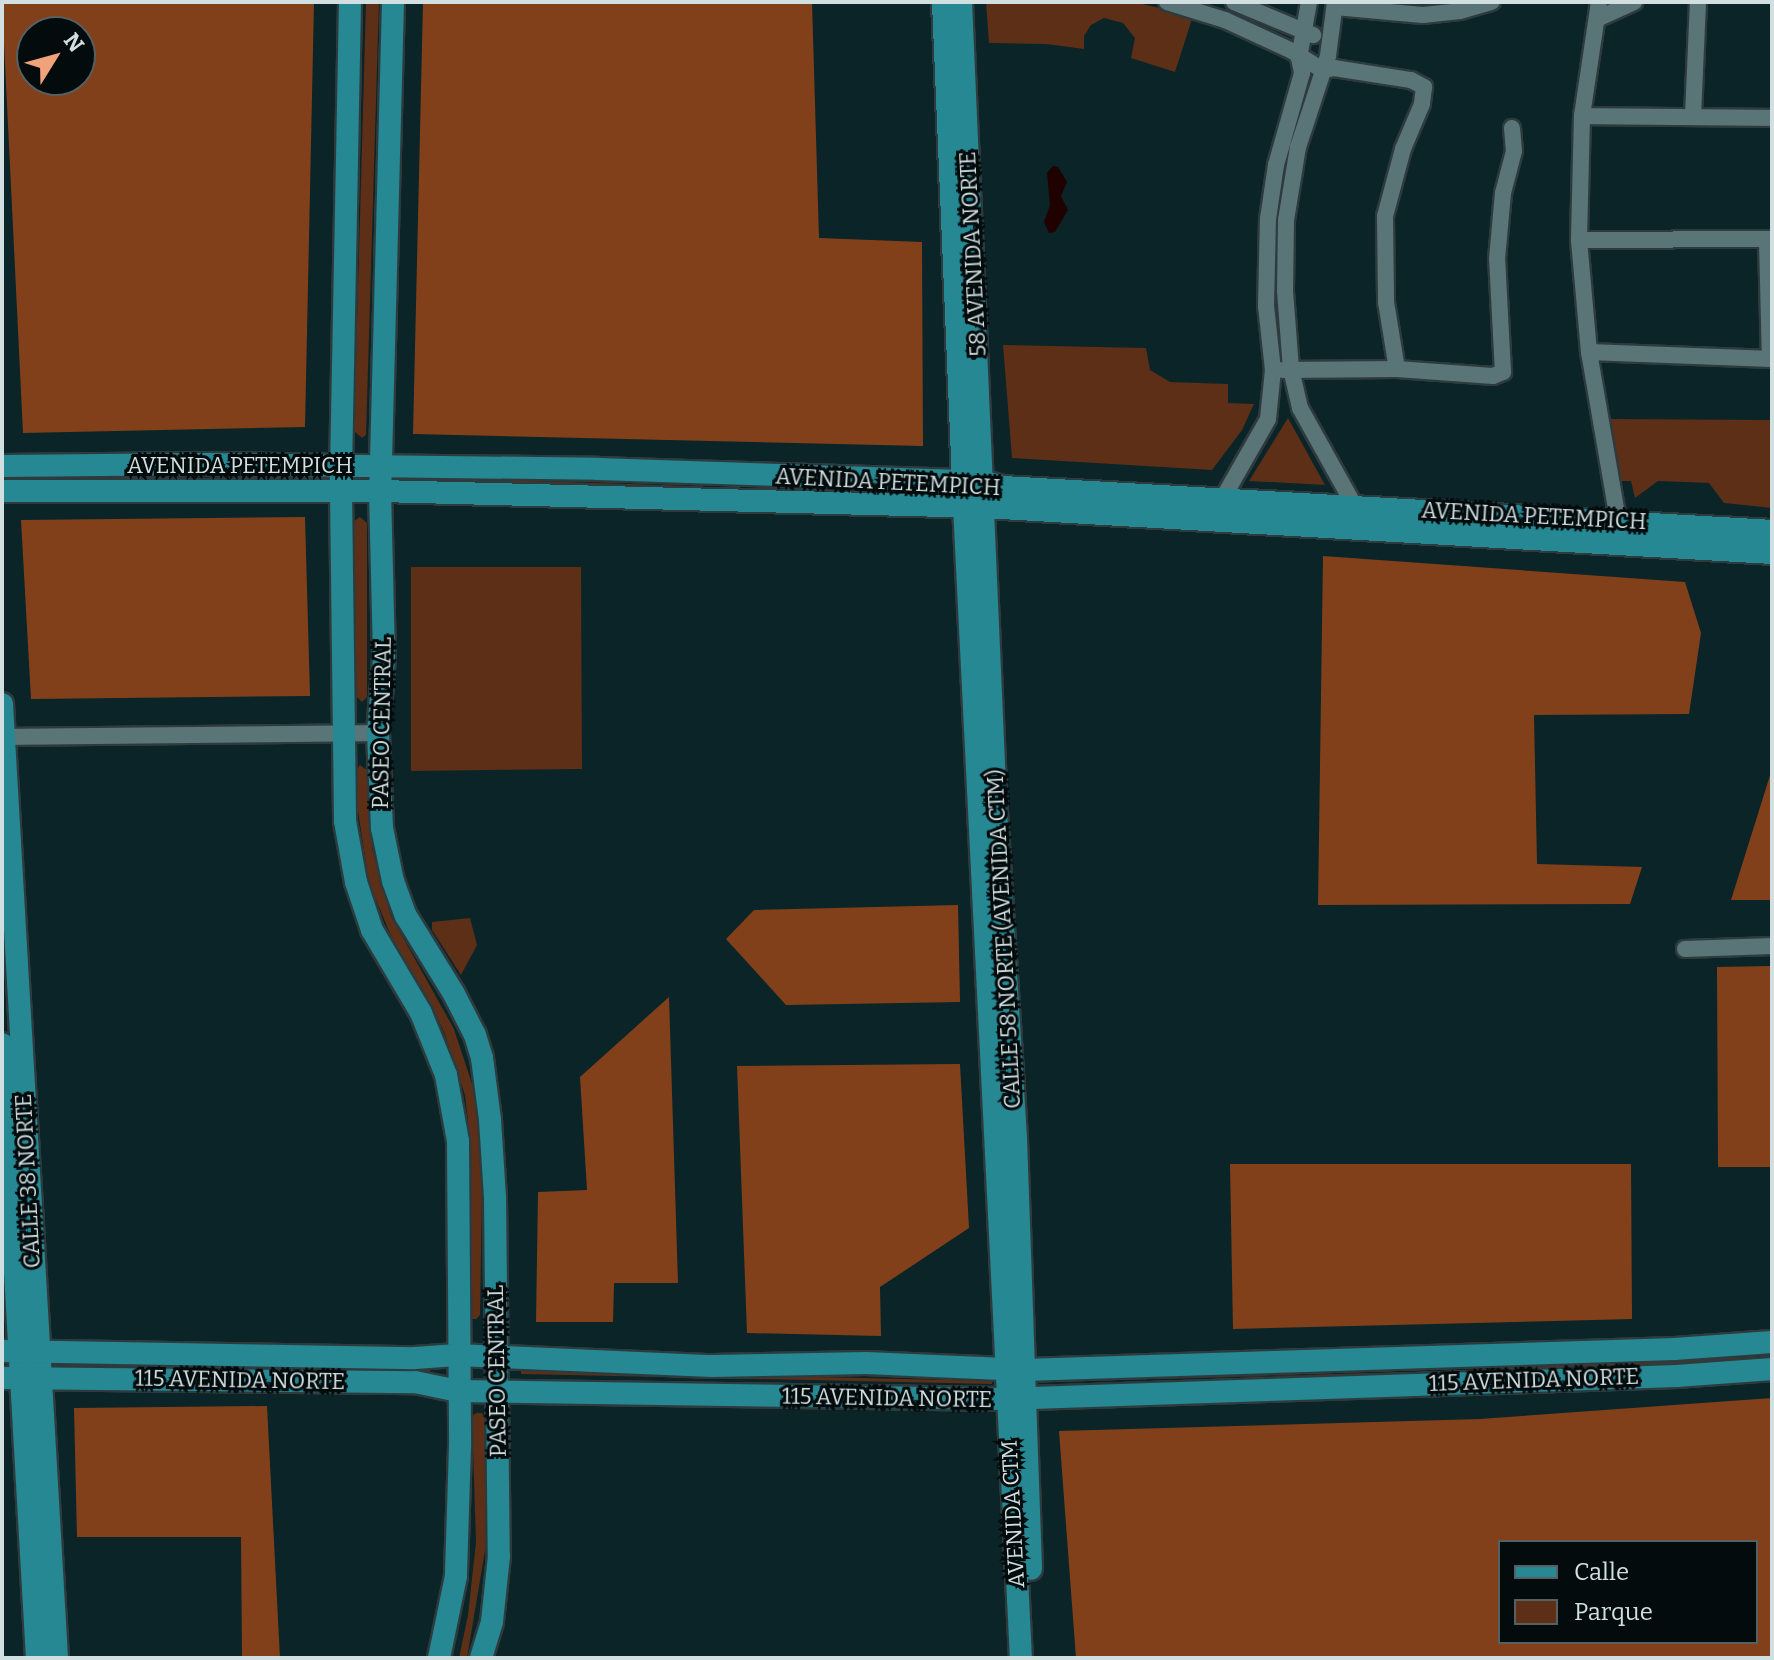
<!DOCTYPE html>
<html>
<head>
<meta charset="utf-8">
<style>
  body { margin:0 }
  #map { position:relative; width:1774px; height:1660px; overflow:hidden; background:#0a2427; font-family:Bitter,serif }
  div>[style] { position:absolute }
  .green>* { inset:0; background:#5c2f16 }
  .forest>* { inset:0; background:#82401a }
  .water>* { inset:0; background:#1f0100 }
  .roads { filter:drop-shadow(2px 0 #2e3b3e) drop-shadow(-2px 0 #2e3b3e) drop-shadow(0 2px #2e3b3e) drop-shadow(0 -2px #2e3b3e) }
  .minor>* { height:16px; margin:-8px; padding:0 8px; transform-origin:8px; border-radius:8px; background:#5a7578 }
  .major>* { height:22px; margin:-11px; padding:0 11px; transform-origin:11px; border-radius:11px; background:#258892 }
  span { translate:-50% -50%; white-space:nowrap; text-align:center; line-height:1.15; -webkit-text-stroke:6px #030b0d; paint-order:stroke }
  .street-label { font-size:22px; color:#d1dfe1 }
  .frame { position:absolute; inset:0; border:4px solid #d1dfe1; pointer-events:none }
  .legend { position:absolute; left:1498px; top:1540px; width:260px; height:104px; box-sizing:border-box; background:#030b0d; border:2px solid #556062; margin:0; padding:10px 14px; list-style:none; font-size:24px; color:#d1dfe1 }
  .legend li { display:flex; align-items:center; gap:16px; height:40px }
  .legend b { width:40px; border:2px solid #556062 }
  .north { position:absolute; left:16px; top:16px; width:80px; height:80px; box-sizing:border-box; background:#030b0d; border:2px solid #556062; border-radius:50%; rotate:53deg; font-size:22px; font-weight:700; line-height:32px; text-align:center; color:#d1dfe1 }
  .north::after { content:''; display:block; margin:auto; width:28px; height:36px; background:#f0a27a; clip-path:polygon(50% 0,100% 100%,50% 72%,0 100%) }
</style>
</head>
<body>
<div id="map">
  <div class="green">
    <i style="clip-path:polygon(366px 2px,379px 2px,366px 435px,362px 438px,354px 431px)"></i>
    <i style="clip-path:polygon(986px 2px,1134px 2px,1193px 16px,1175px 72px,1131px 58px,1135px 38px,1123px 23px,1104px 18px,1091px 25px,1084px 36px,1084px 49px,1046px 44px,989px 43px)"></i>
    <i style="clip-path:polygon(1003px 345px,1146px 348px,1150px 370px,1170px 382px,1228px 384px,1228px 403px,1254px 404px,1242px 430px,1212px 470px,1012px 458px)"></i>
    <i style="clip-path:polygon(1288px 418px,1325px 485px,1249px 481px)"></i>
    <i style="clip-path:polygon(1610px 419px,1772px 420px,1772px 508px,1724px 503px,1709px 483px,1658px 481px,1635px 498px,1631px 481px,1621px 481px)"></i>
    <i style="clip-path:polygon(407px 477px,694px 486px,694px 488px,407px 481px)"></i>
    <i style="clip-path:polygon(360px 517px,367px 523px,367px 697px,362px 702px,356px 696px,354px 521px)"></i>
    <i style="clip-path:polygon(411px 567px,581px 567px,582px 769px,411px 771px)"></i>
    <i style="clip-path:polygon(360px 765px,368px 771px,372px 848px,391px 916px,454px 1029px,475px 1093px,482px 1193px,480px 1315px,476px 1319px,471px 1319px,468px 1311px,471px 1147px,465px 1095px,444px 1032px,432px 1006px,399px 955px,369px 883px,358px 811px,356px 770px)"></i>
    <i style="clip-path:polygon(470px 918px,477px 945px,461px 975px,432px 930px,432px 922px)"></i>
    <i style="clip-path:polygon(1772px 1356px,1772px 1358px,1615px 1368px,1036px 1382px,1443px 1371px)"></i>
    <i style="clip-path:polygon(65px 1362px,430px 1369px,430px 1372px,69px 1366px)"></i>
    <i style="clip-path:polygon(521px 1370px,992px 1381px,992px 1384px,521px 1374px)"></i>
    <i style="clip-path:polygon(476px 1413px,482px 1413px,485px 1420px,486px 1545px,467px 1658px,459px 1658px,468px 1615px,476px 1542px,472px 1416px)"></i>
  </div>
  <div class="forest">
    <i style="clip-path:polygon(evenodd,2px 2px,314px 2px,305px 427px,23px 433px,2px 2px,80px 32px,80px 80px,32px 80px,32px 32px,80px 32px)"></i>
    <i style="clip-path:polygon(423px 2px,812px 2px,819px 238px,922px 242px,923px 446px,413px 434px)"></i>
    <i style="clip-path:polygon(305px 517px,310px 696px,31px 699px,21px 520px)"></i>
    <i style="clip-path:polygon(1323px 556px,1685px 582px,1701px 633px,1689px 714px,1534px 715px,1537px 864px,1642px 867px,1630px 904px,1318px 905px)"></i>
    <i style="clip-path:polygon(1772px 769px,1772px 900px,1731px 900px)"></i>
    <i style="clip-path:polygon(958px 905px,960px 1002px,786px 1005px,726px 939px,754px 910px)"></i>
    <i style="clip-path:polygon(1772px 966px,1772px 1167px,1718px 1167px,1717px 967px)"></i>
    <i style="clip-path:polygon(669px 997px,678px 1283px,614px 1283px,613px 1322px,536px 1322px,538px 1192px,587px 1190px,580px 1077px)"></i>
    <i style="clip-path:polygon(960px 1064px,969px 1228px,880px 1287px,881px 1336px,747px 1333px,737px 1066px)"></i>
    <i style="clip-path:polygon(1230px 1164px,1631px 1164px,1632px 1319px,1233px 1329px)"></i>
    <i style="clip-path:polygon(evenodd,1772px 1398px,1772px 1658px,1076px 1658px,1059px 1431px,1480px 1419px,1772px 1398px,1500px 1542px,1756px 1542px,1756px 1642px,1500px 1642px,1500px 1542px)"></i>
    <i style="clip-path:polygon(267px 1406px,280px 1658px,242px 1658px,241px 1537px,77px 1537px,74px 1408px)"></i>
  </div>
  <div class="water">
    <i style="clip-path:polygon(1053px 166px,1058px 167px,1067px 182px,1061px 196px,1068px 210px,1055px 232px,1049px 233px,1044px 222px,1050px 205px,1047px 173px)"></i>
  </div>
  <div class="roads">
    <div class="minor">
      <i style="left:1167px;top:2px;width:61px;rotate:17.2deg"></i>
      <i style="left:1225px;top:20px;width:74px;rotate:24.8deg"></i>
      <i style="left:1292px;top:51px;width:36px;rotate:32deg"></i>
      <i style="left:1322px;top:70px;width:12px;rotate:-9deg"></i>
      <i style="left:1334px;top:68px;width:78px;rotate:8.9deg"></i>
      <i style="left:1411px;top:80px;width:15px;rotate:28deg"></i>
      <i style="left:1424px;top:87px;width:17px;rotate:97deg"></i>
      <i style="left:1422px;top:104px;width:49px;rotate:112.9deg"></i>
      <i style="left:1403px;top:149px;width:69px;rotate:105deg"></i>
      <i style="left:1385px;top:216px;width:86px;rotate:89.3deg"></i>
      <i style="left:1386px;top:302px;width:68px;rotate:80.7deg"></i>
      <i style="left:1234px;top:2px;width:86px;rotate:22.7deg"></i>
      <i style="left:1335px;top:2px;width:54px;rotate:97.4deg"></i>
      <i style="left:1328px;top:56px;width:96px;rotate:108.2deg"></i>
      <i style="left:1298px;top:147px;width:74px;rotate:99.3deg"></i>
      <i style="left:1286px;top:220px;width:71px;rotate:90.8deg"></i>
      <i style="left:1285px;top:291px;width:78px;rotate:85.6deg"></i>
      <i style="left:1291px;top:369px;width:40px;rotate:77deg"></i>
      <i style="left:1300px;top:408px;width:113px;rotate:60.9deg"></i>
      <i style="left:1599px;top:2px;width:115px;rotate:98.5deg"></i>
      <i style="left:1582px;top:116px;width:124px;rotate:91.4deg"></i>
      <i style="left:1579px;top:240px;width:112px;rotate:84.9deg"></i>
      <i style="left:1589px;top:352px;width:170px;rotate:80.2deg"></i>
      <i style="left:1335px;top:7px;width:88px;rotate:5.2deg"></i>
      <i style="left:1423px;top:15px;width:37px;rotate:-6deg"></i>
      <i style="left:1460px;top:11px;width:33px;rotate:-16deg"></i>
      <i style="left:1597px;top:19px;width:41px;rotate:-24.7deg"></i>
      <i style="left:1582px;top:116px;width:190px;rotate:0.6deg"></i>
      <i style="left:1693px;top:116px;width:114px;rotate:-87.5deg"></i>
      <i style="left:1767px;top:239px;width:120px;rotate:88.6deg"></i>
      <i style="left:1579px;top:240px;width:193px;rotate:-0.3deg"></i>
      <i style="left:1589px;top:352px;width:183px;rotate:2.2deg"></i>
      <i style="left:1283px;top:370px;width:114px;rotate:-0.5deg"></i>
      <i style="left:1397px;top:369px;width:96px;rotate:4.2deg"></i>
      <i style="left:1493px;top:376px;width:11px;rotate:-22deg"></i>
      <i style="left:1503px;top:372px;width:113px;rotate:-93deg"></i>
      <i style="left:1497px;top:259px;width:66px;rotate:-84.8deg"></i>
      <i style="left:1503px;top:193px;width:43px;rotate:-75.3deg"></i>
      <i style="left:1514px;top:151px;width:23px;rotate:-95deg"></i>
      <i style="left:1223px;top:498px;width:91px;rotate:-60.3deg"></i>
      <i style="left:1268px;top:419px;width:49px;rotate:-84.2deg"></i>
      <i style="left:1273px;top:370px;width:64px;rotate:-96.2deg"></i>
      <i style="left:1266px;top:306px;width:87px;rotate:-88.7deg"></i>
      <i style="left:1268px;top:219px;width:55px;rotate:-81.6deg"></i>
      <i style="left:1276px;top:165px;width:96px;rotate:-74.2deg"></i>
      <i style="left:1302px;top:73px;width:15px;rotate:-101deg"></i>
      <i style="left:1299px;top:58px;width:57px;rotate:-79.9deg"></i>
      <i style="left:2px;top:737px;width:376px;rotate:-0.6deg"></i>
      <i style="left:1685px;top:949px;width:87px;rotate:-2deg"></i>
    </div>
    <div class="major">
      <i style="left:350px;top:2px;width:489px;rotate:91.1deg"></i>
      <i style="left:341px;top:491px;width:330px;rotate:89.3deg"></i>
      <i style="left:345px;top:821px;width:62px;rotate:79.8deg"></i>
      <i style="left:356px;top:882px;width:51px;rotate:71.6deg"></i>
      <i style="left:372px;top:930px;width:96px;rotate:59.4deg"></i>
      <i style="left:421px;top:1013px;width:67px;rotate:68deg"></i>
      <i style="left:446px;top:1075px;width:67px;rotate:79.7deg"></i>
      <i style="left:458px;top:1141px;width:305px;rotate:89.6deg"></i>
      <i style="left:460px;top:1446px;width:130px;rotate:91.8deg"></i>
      <i style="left:456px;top:1576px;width:84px;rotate:101.7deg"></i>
      <i style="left:393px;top:2px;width:489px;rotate:91.5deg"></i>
      <i style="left:380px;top:491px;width:167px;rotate:88.6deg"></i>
      <i style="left:384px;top:658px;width:75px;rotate:94.6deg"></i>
      <i style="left:378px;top:733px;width:95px;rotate:87.6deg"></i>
      <i style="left:382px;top:828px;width:54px;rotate:78.3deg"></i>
      <i style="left:393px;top:881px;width:37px;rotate:70deg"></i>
      <i style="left:406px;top:916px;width:92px;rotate:58.4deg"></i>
      <i style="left:454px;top:994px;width:46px;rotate:62.9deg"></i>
      <i style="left:475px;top:1035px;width:24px;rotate:73deg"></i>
      <i style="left:482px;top:1058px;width:63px;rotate:82.6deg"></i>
      <i style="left:490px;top:1120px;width:77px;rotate:86.3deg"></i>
      <i style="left:495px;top:1197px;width:359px;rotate:89.4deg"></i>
      <i style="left:499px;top:1556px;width:66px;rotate:96.1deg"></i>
      <i style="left:492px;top:1622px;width:38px;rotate:107deg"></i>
      <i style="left:943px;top:2px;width:504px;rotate:87.61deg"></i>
      <i style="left:964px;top:506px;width:1153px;rotate:87.17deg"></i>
      <i style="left:961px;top:2px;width:810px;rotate:87.52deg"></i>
      <i style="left:996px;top:811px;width:329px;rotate:86.5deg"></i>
      <i style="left:1016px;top:1139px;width:430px;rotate:88deg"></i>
      <i style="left:2px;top:466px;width:202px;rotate:-0.6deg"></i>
      <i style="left:204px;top:464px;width:394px;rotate:0.7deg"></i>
      <i style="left:598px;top:469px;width:386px;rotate:1.9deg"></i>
      <i style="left:984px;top:482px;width:20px;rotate:15deg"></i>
      <i style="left:1003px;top:487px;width:770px;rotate:3.27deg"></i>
      <i style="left:2px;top:491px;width:378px"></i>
      <i style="left:380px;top:491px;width:604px;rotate:1.52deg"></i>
      <i style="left:984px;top:507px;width:789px;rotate:3.34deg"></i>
      <i style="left:2px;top:704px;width:956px;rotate:86.7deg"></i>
      <i style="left:2px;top:1044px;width:615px;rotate:86.74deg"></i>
      <i style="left:2px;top:1351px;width:413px;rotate:1deg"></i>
      <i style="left:415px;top:1358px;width:42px;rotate:-4.1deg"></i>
      <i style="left:457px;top:1355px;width:255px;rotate:2.5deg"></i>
      <i style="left:712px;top:1366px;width:154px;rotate:-1.1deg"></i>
      <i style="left:866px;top:1363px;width:158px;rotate:2.5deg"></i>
      <i style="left:1024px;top:1370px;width:651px;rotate:-1.85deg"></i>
      <i style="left:1675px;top:1349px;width:97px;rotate:-4.1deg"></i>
      <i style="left:2px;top:1378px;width:413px;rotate:0.6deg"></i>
      <i style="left:415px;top:1382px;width:44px;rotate:11.8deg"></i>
      <i style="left:458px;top:1391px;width:544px;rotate:0.84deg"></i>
      <i style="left:1002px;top:1399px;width:675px;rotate:-1.95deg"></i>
      <i style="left:1677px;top:1376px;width:95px;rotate:-4.2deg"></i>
    </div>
  </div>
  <div class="street-label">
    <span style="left:973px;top:254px;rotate:-93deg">58 AVENIDA NORTE</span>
    <span style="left:240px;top:466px">AVENIDA PETEMPICH</span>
    <span style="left:888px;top:482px;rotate:3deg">AVENIDA PETEMPICH</span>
    <span style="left:1534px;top:516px;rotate:3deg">AVENIDA PETEMPICH</span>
    <span style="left:382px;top:723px;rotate:-89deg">PASEO CENTRAL</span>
    <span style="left:1004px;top:939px;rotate:-93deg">CALLE 58 NORTE (AVENIDA CTM)</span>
    <span style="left:28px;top:1181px;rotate:-93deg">CALLE 38 NORTE</span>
    <span style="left:497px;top:1371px;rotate:-91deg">PASEO CENTRAL</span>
    <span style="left:240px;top:1380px;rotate:1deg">115 AVENIDA NORTE</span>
    <span style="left:1534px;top:1380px;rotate:-2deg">115 AVENIDA NORTE</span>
    <span style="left:887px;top:1398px;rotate:1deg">115 AVENIDA NORTE</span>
    <span style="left:1013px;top:1514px;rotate:-93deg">AVENIDA CTM</span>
  </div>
  <div class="frame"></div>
  <ul class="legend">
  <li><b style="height:10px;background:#258892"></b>Calle</li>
  <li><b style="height:22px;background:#5c2f16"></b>Parque</li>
  </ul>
  <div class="north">N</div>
</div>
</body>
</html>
